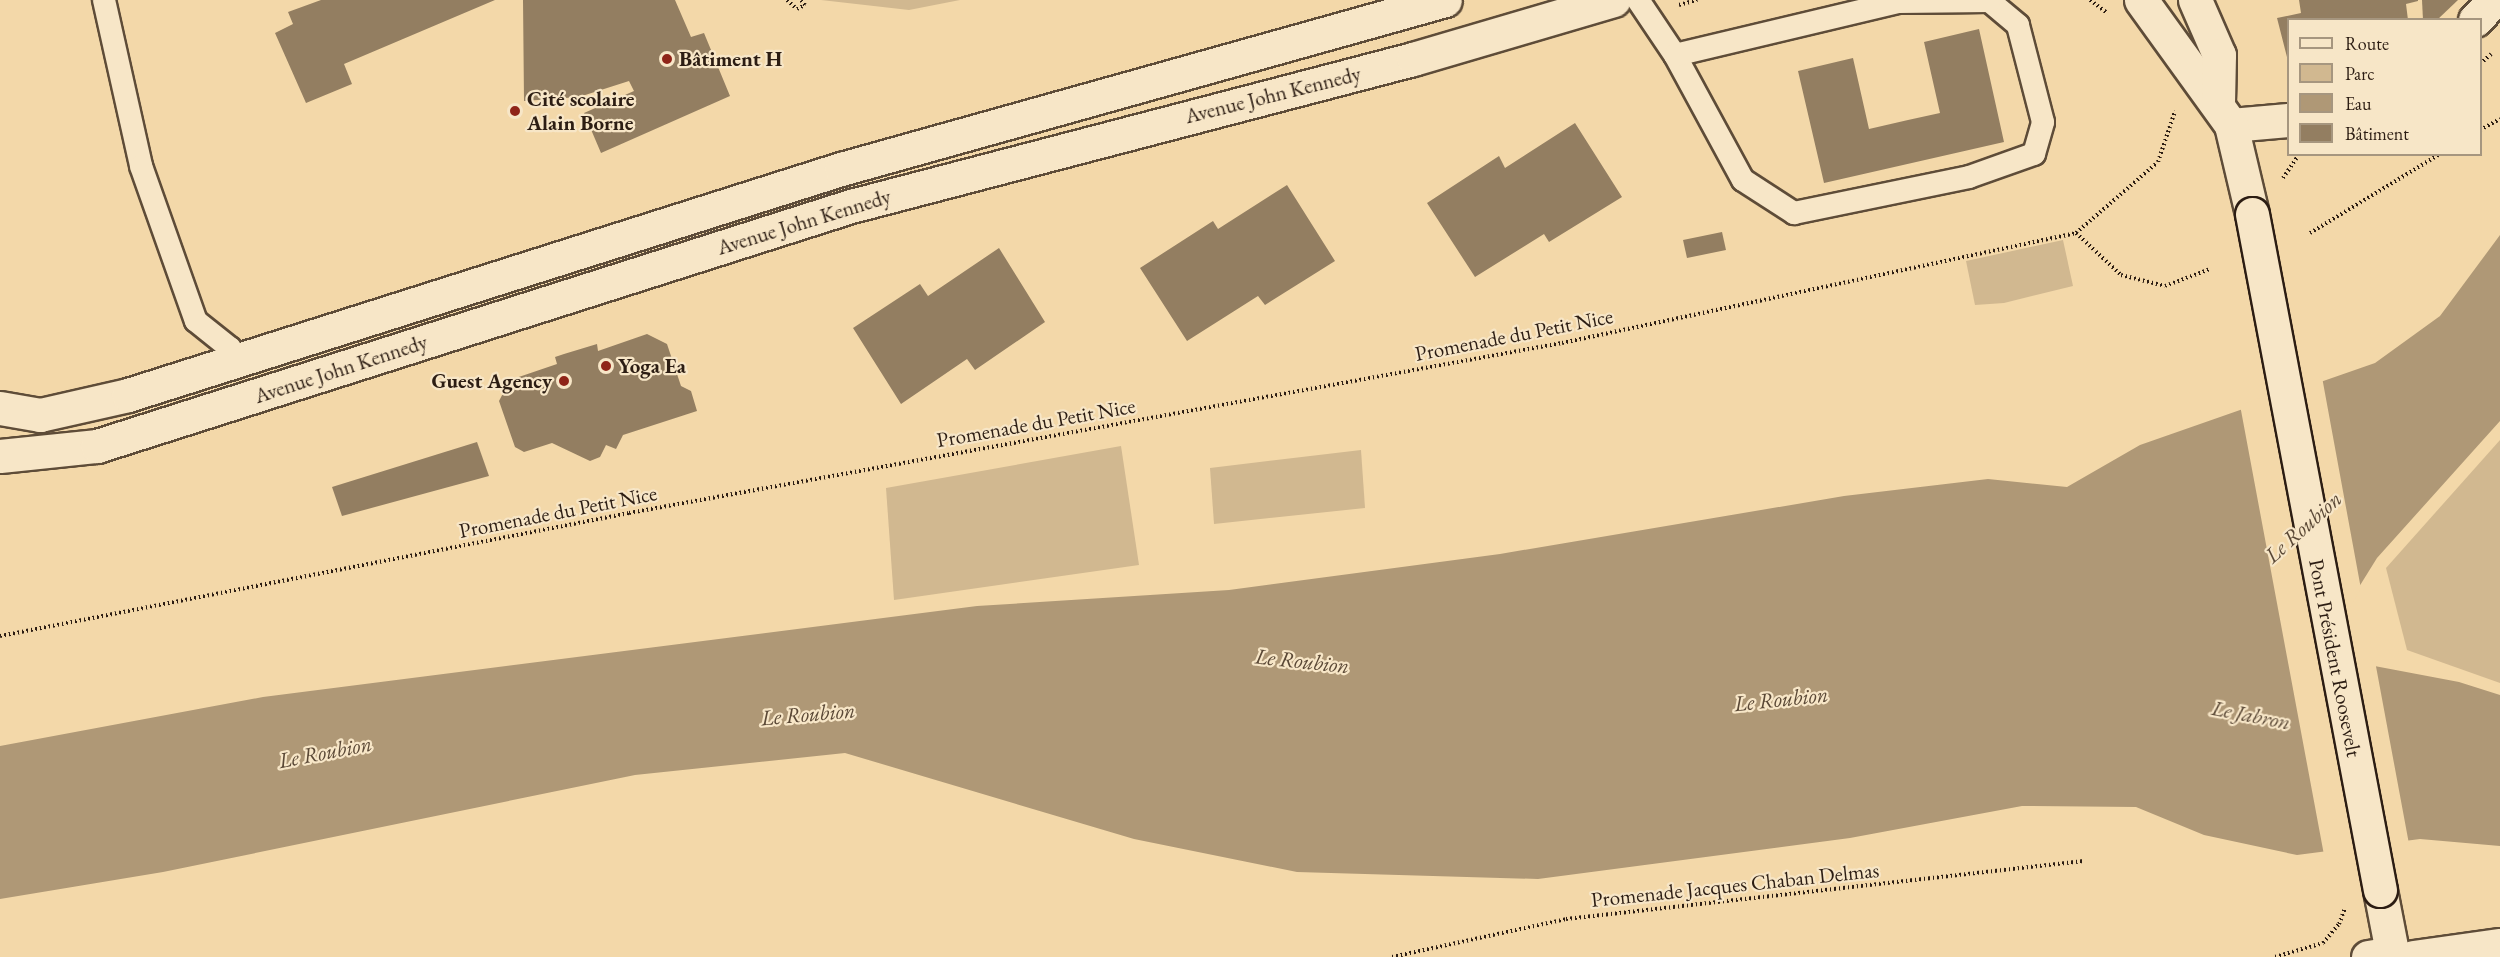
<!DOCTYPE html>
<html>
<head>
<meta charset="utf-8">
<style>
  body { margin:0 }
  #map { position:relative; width:2500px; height:957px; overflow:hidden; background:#f3d8a9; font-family:"EB Garamond",serif }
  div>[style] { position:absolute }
  .green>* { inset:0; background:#d1b890 }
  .water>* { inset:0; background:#af9876 }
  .pier>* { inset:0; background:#f3d8a9 }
  .building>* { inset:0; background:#937e61 }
  .path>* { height:4px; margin-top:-2px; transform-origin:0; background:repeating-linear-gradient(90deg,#2c1d13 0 1.5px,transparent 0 4.5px) }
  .roads { filter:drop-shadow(2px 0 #5e4c38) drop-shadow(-2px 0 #5e4c38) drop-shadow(0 2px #5e4c38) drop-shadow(0 -2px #5e4c38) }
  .service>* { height:22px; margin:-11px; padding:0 11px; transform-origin:11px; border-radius:11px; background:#f7e6c7 }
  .minor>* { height:33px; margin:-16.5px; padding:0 16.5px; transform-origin:16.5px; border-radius:16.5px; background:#f7e6c7 }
  .secondary>* { height:33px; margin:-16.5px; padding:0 16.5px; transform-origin:16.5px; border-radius:16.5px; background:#f7e6c7 }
  .bridges { filter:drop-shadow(2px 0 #2c1d13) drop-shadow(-2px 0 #2c1d13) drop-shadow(0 2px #2c1d13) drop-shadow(0 -2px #2c1d13) }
  .secondary-bridge>* { height:33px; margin:-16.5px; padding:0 16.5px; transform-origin:16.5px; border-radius:16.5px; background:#f7e6c7 }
  .dots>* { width:16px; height:16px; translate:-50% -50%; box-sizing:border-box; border:3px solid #f7e6c7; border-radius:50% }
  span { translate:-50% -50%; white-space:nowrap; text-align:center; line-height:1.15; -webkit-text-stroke:4.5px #f7e6c7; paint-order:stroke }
  .poi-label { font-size:21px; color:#2c1d13; font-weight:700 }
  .left { translate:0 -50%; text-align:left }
  .right { translate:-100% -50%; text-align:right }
  .street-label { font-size:21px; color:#2c1d13 }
  .water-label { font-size:22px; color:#5a4836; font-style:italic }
  .legend { position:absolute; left:2287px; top:18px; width:195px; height:138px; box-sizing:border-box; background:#f7e6c7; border:2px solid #a6967f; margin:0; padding:8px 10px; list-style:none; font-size:18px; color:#2c1d13 }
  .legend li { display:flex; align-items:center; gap:12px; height:30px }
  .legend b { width:30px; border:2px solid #a6967f }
</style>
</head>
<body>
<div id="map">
  <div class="green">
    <i style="clip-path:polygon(821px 0,960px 0,909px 10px)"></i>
    <i style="clip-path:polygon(2063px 240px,2073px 286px,2004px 303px,1975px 305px,1966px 261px)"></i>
    <i style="clip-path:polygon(2500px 440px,2500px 683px,2407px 650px,2386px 568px)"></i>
    <i style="clip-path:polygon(1121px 446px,1139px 565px,894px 600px,886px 488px)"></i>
    <i style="clip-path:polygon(1361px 450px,1365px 508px,1214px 524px,1210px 468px)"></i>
  </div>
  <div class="water">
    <i style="clip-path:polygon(2500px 235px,2500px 421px,2377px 558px,2336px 624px,2348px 661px,2459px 682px,2500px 695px,2500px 846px,2420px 839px,2297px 855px,2204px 835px,2136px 807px,2022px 806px,1850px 838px,1538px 879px,1297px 872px,1134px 839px,845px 753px,635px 775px,163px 872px,0 899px,0 746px,263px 697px,977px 606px,1229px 590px,1500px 554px,1844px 496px,1988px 479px,2067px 487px,2140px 445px,2375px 363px,2440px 316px)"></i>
  </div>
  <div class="pier">
    <i style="clip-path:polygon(2322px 377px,2361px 589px,2339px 624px,2350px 658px,2375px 661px,2409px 844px,2324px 855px,2240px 405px)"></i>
  </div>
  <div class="building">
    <i style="clip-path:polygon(321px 0,495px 0,344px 64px,352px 84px,306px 103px,275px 33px,293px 24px,288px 12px)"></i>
    <i style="clip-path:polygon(523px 0,675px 0,691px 37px,704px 33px,730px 96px,601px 153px,584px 113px,634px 91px,629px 81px,579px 97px,524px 101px)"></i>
    <i style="clip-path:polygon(2299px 0,2418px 0,2418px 1px,2406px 4px,2408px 20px,2288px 20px,2288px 61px,2277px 18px,2301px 13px)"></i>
    <i style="clip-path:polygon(2422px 0,2458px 0,2437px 20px,2423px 20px)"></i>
    <i style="clip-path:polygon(1979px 29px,2004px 142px,1824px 183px,1798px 71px,1853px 58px,1869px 129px,1908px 120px,1940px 113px,1924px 42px)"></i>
    <i style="clip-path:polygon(1575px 123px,1622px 197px,1549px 242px,1544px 234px,1475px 277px,1427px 203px,1499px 156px,1505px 168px)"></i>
    <i style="clip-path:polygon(1287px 185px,1335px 261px,1265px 305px,1258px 296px,1187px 341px,1140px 268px,1213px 221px,1218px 229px)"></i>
    <i style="clip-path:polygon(1722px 232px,1726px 250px,1687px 258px,1683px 240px)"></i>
    <i style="clip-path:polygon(999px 248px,1045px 322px,975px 370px,967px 359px,901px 404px,853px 328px,920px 284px,928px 296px)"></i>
    <i style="clip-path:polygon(647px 334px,667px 344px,681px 386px,691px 391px,697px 411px,623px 435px,616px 449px,606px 445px,600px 457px,590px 461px,552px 443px,524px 452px,515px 447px,499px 401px,510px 380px,557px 364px,555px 357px,564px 354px,597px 344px,598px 351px)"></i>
    <i style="clip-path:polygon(477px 442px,489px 476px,342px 516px,332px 487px)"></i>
  </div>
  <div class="path">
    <i style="left:787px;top:0;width:13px;rotate:42deg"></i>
    <i style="left:797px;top:9px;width:9px;rotate:-27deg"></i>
    <i style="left:805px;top:5px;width:6px;rotate:-129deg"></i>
    <i style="left:2090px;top:0;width:20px;rotate:37deg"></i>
    <i style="left:1679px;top:5px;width:19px;rotate:-16deg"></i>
    <i style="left:2480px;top:64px;width:15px;rotate:-42deg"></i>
    <i style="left:2480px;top:130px;width:23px;rotate:-29deg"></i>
    <i style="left:2283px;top:178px;width:25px;rotate:-56deg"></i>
    <i style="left:2076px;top:233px;width:62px;rotate:43deg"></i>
    <i style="left:2121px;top:275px;width:45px;rotate:14deg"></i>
    <i style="left:2165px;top:286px;width:48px;rotate:-20.7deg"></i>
    <i style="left:2310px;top:233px;width:152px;rotate:-31.3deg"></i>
    <i style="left:0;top:636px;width:641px;rotate:-11.06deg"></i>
    <i style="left:629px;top:513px;width:948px;rotate:-10.33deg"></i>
    <i style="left:1562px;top:343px;width:526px;rotate:-12.08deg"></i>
    <i style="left:2076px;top:233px;width:108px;rotate:-40.9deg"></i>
    <i style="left:2158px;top:162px;width:54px;rotate:-71.6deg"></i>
    <i style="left:1392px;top:957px;width:178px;rotate:-12.3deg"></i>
    <i style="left:1566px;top:919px;width:521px;rotate:-6.39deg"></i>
    <i style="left:2275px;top:957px;width:50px;rotate:-16.3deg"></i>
    <i style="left:2323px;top:943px;width:25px;rotate:-50deg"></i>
    <i style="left:2339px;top:924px;width:17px;rotate:-69deg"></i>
  </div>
  <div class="roads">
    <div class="service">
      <i style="left:104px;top:0;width:170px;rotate:77.4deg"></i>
      <i style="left:141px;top:166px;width:164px;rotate:70.5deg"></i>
      <i style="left:196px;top:321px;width:43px;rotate:38.5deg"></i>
      <i style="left:230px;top:348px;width:13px;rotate:77deg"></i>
      <i style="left:1638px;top:0;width:66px;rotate:56.1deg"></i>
      <i style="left:1675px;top:55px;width:142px;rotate:61.5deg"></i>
      <i style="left:1743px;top:180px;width:61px;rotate:32.9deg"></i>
      <i style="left:1794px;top:213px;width:179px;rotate:-11.6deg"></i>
      <i style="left:1969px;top:177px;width:69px;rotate:-19.5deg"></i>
      <i style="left:2034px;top:154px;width:33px;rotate:-74deg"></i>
      <i style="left:2043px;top:122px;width:100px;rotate:-104.5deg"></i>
      <i style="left:2018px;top:25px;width:38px;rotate:-140deg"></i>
      <i style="left:1989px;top:1px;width:91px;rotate:179.4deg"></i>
      <i style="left:1898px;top:2px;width:229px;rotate:166.6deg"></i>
    </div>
    <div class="minor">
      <i style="left:2475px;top:20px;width:28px;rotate:-46deg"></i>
      <i style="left:2231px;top:125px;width:57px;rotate:-5deg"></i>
      <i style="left:2368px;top:957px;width:25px;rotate:-9deg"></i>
      <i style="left:2413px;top:957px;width:88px;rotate:-7.9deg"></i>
    </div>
    <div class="secondary">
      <i style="left:2141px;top:0;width:154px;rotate:54.2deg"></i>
      <i style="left:2231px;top:125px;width:91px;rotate:76.7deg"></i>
      <i style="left:2195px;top:0;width:60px;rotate:66.4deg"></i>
      <i style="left:2219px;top:55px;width:49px;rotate:91.2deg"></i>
      <i style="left:0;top:408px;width:41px;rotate:9.9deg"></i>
      <i style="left:40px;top:415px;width:90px;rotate:-12.8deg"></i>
      <i style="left:128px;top:395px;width:748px;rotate:-17.59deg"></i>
      <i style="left:841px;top:169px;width:627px;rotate:-15.63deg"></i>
      <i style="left:0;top:456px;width:98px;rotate:-5.9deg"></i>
      <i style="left:97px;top:446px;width:791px;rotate:-17.66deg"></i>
      <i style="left:851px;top:206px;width:581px;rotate:-14.66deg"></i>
      <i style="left:1413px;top:59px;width:209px;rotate:-16.4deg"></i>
      <i style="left:2380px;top:890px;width:68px;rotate:79deg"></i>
    </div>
  </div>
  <div class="bridges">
    <div class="secondary-bridge">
      <i style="left:2252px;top:214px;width:688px;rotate:79.28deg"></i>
    </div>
  </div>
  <div class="dots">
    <i style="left:667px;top:59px;background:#8f2418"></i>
    <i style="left:515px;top:111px;background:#8f2418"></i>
    <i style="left:606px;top:366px;background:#8f2418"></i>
    <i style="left:564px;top:381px;background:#8f2418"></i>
  </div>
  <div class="poi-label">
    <span class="left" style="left:679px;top:59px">Bâtiment H</span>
    <span class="left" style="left:527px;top:111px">Cité scolaire<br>Alain Borne</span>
    <span class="left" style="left:618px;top:366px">Yoga Ea</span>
    <span class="right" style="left:552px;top:381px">Guest Agency</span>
  </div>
  <div class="street-label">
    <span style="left:1273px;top:95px;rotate:-14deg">Avenue John Kennedy</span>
    <span style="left:804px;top:222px;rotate:-17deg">Avenue John Kennedy</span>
    <span style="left:1514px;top:335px;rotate:-11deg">Promenade du Petit Nice</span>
    <span style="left:341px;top:369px;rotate:-18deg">Avenue John Kennedy</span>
    <span style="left:1036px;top:423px;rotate:-10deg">Promenade du Petit Nice</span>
    <span style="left:558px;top:512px;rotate:-11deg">Promenade du Petit Nice</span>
    <span style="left:2335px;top:658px;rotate:79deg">Pont Président Roosevelt</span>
    <span style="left:1735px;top:885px;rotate:-6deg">Promenade Jacques Chaban Delmas</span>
  </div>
  <div class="water-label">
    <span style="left:2303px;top:527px;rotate:-42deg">Le Roubion</span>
    <span style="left:1302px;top:661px;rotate:6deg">Le Roubion</span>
    <span style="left:1781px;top:699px;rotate:-6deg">Le Roubion</span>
    <span style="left:808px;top:714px;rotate:-5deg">Le Roubion</span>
    <span style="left:2251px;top:715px;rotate:11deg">Le Jabron</span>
    <span style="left:325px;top:752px;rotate:-11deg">Le Roubion</span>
  </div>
  <ul class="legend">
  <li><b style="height:8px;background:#f7e6c7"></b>Route</li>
  <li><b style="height:16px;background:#d1b890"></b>Parc</li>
  <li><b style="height:16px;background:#af9876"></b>Eau</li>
  <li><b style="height:16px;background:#937e61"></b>Bâtiment</li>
  </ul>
</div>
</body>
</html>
